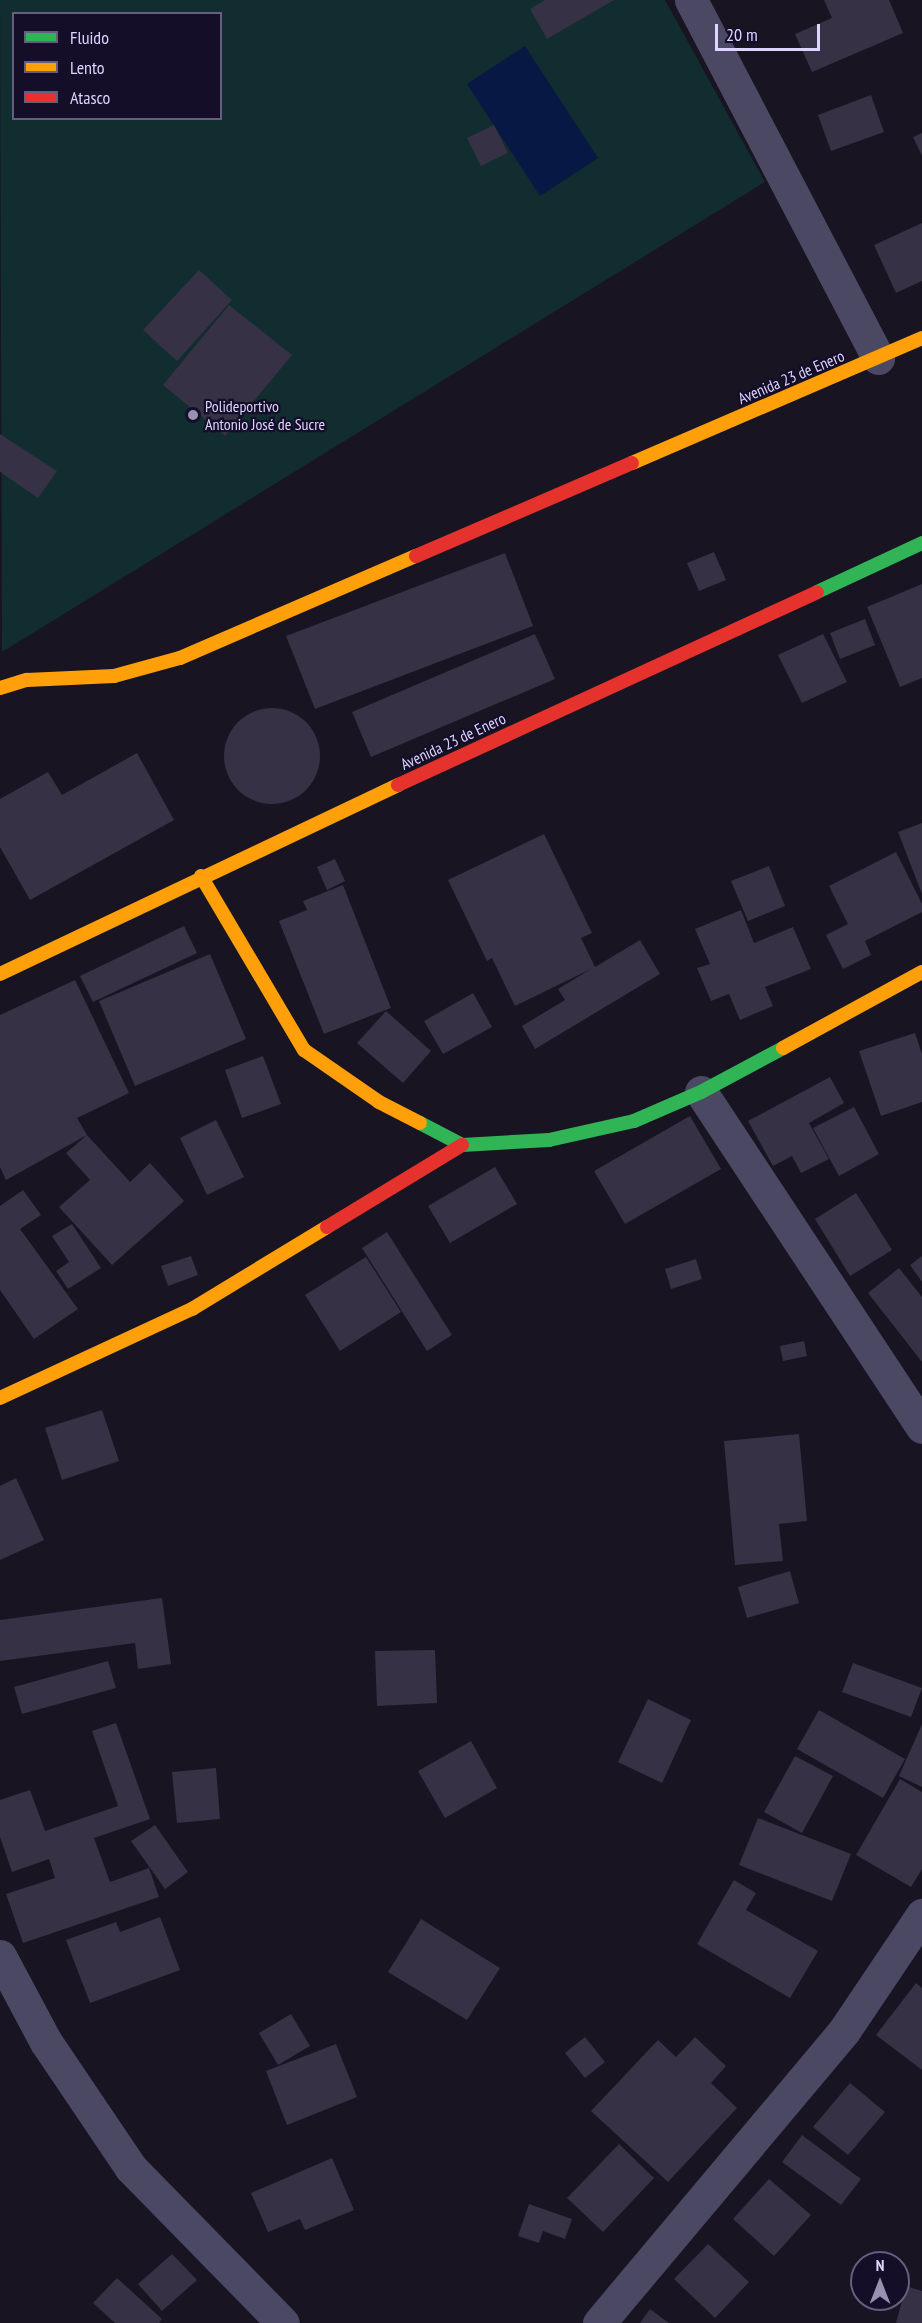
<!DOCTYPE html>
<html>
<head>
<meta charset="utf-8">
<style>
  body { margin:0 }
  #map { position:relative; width:922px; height:2323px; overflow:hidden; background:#181422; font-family:"PT Sans Narrow",sans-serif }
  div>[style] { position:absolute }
  .green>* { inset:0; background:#112d30 }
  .water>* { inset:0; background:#081845 }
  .building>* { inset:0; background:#363144 }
  .round { border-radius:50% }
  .street>* { height:33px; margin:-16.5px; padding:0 16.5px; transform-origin:16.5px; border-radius:16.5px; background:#4b4863 }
  .fast>* { height:14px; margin:-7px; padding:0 7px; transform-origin:7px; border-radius:7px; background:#30b455 }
  .slow>* { height:14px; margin:-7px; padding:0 7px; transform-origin:7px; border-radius:7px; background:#ff9f0a }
  .jam>* { height:14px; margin:-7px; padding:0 7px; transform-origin:7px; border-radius:7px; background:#e5322d }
  .dots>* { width:16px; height:16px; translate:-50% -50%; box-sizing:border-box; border:3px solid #150e28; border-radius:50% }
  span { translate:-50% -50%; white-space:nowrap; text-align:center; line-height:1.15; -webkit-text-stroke:4.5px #150e28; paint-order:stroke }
  .street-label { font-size:16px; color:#ddd5ff }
  .poi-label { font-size:16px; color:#ddd5ff }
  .left { translate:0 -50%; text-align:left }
  .legend { position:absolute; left:12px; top:12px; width:210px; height:108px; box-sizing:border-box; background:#150e28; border:2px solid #655e7e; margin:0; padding:8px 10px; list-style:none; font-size:18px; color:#ddd5ff }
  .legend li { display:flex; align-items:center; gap:12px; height:30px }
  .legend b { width:30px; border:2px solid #655e7e }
  .north { position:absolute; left:850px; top:2251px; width:60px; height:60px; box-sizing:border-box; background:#150e28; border:2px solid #655e7e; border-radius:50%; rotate:0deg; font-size:16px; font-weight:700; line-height:24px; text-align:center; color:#ddd5ff }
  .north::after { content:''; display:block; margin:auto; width:21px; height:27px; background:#9891b2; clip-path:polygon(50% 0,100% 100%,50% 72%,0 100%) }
  .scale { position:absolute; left:715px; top:24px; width:105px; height:27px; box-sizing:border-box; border:3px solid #ddd5ff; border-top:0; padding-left:8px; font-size:18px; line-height:21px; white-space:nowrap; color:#ddd5ff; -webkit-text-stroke:4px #150e28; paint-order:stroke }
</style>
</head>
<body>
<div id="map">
  <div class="green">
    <i style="clip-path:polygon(evenodd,0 0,665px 0,765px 182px,2px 652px,0 0,14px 14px,220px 14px,220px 118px,14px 118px,14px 14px)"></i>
  </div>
  <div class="water">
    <i style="clip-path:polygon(525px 46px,598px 158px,540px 196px,467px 84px)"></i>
  </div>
  <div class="building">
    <i style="clip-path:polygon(545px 0,614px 0,547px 39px,530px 9px)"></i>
    <i style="clip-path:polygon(824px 0,889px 0,903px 33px,812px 72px,795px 34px,832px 18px)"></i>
    <i style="clip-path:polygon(871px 95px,884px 132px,831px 151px,818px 115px)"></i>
    <i style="clip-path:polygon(494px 125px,508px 153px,481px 166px,467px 138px)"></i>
    <i style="clip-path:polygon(922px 133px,922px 156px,913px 137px)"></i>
    <i style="clip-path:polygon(922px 223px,922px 281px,896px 293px,874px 245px)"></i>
    <i style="clip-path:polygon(199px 270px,232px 300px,177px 361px,143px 330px)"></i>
    <i style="clip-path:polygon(229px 305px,292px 355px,225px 436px,163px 385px)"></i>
    <i style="clip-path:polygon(0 434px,57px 471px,38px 498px,0 472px)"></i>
    <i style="clip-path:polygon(714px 552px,726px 580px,699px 591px,687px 563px)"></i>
    <i style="clip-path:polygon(505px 553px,533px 626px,315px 709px,286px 636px)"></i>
    <i style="clip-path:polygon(922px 584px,922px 678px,900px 687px,867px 607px)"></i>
    <i style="clip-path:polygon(865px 619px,875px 645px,840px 659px,830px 633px)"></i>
    <i style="clip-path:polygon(535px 634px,555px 679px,371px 757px,352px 712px)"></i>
    <i style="clip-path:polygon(823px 634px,847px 682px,802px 703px,778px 655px)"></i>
    <i class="round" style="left:224px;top:708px;width:96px;height:96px"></i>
    <i style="clip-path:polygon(137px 753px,174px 820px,30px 900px,0 847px,0 799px,48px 772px,62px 795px)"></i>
    <i style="clip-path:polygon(922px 823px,922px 894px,898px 832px)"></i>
    <i style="clip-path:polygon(544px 834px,592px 933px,581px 938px,595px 967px,640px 940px,660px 974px,535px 1049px,522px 1026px,565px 1000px,558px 989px,591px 969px,515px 1006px,492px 958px,487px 961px,448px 880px)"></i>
    <i style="clip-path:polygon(896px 852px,922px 904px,922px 912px,865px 941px,871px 955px,843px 969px,826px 935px,848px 924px,829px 886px)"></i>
    <i style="clip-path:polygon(335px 859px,345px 881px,327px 890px,317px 867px)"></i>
    <i style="clip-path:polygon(769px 866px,785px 906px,748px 921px,731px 881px)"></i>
    <i style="clip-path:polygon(343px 885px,391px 1008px,324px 1034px,279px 921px,307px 910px,303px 901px)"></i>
    <i style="clip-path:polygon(741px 910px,754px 943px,793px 927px,811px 969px,765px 987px,773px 1006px,740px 1020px,729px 994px,711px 1001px,697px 968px,710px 964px,695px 929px)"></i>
    <i style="clip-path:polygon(184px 926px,197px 953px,93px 1002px,80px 976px)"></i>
    <i style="clip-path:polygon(210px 954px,246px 1039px,135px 1086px,99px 1001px)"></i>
    <i style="clip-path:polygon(75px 980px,129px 1093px,77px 1118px,87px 1135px,6px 1180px,0 1167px,0 1015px)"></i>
    <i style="clip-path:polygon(473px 993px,492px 1027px,443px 1054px,424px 1021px)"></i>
    <i style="clip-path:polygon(386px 1011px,431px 1051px,403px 1083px,357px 1043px)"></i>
    <i style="clip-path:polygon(915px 1033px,922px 1054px,922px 1102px,881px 1116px,859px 1051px)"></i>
    <i style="clip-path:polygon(263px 1056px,281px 1104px,242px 1118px,225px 1070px)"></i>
    <i style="clip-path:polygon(830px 1077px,844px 1103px,809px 1123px,829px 1159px,801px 1173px,792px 1156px,773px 1166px,748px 1121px)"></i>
    <i style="clip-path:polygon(854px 1107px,879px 1154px,839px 1176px,813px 1128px)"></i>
    <i style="clip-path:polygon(690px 1116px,721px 1169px,625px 1224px,594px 1171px)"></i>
    <i style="clip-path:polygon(216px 1120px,244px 1177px,207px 1195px,180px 1138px)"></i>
    <i style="clip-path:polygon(87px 1135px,130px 1182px,150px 1163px,184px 1201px,112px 1265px,59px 1207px,90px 1180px,66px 1153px)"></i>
    <i style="clip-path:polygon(495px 1167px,517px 1204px,450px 1243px,428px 1206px)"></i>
    <i style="clip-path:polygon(23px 1190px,41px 1215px,20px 1229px,78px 1309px,34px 1339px,0 1290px,0 1206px)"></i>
    <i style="clip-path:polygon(856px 1193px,892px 1250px,850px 1276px,815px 1219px)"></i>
    <i style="clip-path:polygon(72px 1224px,101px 1268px,68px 1289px,56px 1271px,69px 1262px,52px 1236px)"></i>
    <i style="clip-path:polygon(387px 1232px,452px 1335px,427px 1351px,362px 1248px)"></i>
    <i style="clip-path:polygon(191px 1256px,198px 1275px,168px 1286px,161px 1266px)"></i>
    <i style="clip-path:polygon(922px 1256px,922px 1282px,910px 1265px)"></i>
    <i style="clip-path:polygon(366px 1257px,401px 1312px,340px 1351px,305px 1295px)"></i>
    <i style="clip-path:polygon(696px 1259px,702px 1279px,671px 1289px,665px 1269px)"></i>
    <i style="clip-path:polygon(899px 1268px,922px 1297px,922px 1362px,868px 1293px)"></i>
    <i style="clip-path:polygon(804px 1341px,807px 1356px,783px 1361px,780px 1346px)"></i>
    <i style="clip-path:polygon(102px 1410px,119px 1461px,62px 1480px,45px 1428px)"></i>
    <i style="clip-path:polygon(799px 1434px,807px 1521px,779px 1524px,783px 1561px,735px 1565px,724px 1441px)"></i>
    <i style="clip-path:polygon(16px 1478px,44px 1540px,0 1560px,0 1486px)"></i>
    <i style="clip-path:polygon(790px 1571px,799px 1603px,747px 1618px,738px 1587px)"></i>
    <i style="clip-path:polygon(162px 1598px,171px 1664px,138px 1669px,135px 1643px,0 1661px,0 1620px)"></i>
    <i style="clip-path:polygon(435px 1650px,437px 1703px,377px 1706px,375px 1651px)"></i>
    <i style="clip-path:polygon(108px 1661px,116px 1688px,22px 1714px,14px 1687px)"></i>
    <i style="clip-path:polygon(853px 1663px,922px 1688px,911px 1717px,842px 1692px)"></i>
    <i style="clip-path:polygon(648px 1699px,691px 1720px,662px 1783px,618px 1762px)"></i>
    <i style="clip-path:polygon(819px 1710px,905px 1759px,883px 1798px,797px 1749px)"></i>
    <i style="clip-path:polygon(116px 1723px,150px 1819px,94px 1838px,110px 1882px,149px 1868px,159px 1897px,23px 1943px,6px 1894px,55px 1878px,49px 1859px,12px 1872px,0 1837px,0 1800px,30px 1790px,45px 1831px,118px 1806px,92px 1731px)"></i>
    <i style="clip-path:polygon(922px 1724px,922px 1787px,899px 1776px)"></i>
    <i style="clip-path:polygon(471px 1741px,497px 1788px,445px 1818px,418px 1771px)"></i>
    <i style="clip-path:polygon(795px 1756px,833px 1776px,802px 1833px,764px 1812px)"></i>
    <i style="clip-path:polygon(216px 1768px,220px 1819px,177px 1823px,172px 1772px)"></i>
    <i style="clip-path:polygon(900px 1779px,922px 1792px,922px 1869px,911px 1887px,856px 1855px)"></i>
    <i style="clip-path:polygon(758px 1818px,851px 1854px,832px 1901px,739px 1865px)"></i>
    <i style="clip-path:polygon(155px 1825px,188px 1872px,165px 1889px,131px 1841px)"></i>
    <i style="clip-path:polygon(734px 1880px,756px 1893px,746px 1910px,818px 1951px,790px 1998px,697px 1944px)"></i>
    <i style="clip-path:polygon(160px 1917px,180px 1970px,90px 2003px,66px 1940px,116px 1922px,120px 1932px)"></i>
    <i style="clip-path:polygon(421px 1919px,500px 1968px,467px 2020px,388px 1972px)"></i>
    <i style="clip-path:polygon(916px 1983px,922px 1988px,922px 2070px,876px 2035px)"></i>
    <i style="clip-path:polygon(291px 2014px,310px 2046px,278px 2065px,259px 2033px)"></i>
    <i style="clip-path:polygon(585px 2037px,605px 2062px,585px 2078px,565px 2053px)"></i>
    <i style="clip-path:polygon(695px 2037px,726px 2066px,711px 2083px,737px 2108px,668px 2182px,591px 2111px,658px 2040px,676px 2057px)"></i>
    <i style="clip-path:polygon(336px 2044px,357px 2097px,287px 2125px,266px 2071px)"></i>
    <i style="clip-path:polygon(850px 2083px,885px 2112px,848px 2155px,813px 2127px)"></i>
    <i style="clip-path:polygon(802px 2135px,861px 2179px,841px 2205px,782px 2162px)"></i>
    <i style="clip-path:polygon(619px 2144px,654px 2178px,603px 2232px,567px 2198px)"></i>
    <i style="clip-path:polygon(332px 2158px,354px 2210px,305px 2230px,300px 2219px,268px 2232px,251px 2193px)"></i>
    <i style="clip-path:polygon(769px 2179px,811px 2215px,774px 2256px,733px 2219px)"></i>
    <i style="clip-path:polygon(529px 2204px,572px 2219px,565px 2239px,543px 2231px,539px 2243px,518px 2236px)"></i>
    <i style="clip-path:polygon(708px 2244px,749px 2282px,715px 2318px,674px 2279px)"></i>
    <i style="clip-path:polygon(172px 2254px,197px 2280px,162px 2311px,138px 2284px)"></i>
    <i style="clip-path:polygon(117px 2278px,162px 2319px,159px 2323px,115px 2323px,93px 2303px)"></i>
    <i style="clip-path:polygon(906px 2286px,922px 2291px,922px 2323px,896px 2323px)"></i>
    <i style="clip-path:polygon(650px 2309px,669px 2323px,640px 2323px)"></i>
  </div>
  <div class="street">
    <i style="left:691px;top:0;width:404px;rotate:62.4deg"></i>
    <i style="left:701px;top:1092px;width:401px;rotate:56.6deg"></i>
    <i style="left:0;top:1956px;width:98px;rotate:61.9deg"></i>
    <i style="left:46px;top:2042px;width:152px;rotate:56deg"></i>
    <i style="left:131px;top:2168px;width:217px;rotate:45.6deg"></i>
    <i style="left:599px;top:2323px;width:381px;rotate:-50deg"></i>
    <i style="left:844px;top:2031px;width:140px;rotate:-56.1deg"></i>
  </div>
  <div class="fast">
    <i style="left:817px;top:592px;width:116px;rotate:-25deg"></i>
    <i style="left:420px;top:1123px;width:47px;rotate:27.6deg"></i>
    <i style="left:462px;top:1145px;width:87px;rotate:-3.3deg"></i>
    <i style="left:549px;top:1140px;width:87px;rotate:-12.6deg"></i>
    <i style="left:634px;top:1121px;width:73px;rotate:-23.4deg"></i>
    <i style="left:701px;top:1092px;width:93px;rotate:-28.2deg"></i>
  </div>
  <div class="slow">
    <i style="left:632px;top:463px;width:316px;rotate:-23.3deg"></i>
    <i style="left:0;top:688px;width:28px;rotate:-17deg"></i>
    <i style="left:27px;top:680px;width:87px;rotate:-2.6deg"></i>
    <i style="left:114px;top:676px;width:68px;rotate:-15.3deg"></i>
    <i style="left:180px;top:658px;width:257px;rotate:-23.4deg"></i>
    <i style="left:201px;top:876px;width:202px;rotate:59.4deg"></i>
    <i style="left:304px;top:1050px;width:91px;rotate:34.7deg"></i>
    <i style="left:379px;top:1102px;width:46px;rotate:27.1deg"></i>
    <i style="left:0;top:974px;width:441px;rotate:-25.4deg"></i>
    <i style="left:783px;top:1048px;width:158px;rotate:-28.7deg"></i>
    <i style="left:0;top:1398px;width:212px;rotate:-24.9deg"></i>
    <i style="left:192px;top:1309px;width:158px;rotate:-31.3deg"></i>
  </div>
  <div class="jam">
    <i style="left:416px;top:556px;width:235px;rotate:-23.3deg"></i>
    <i style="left:398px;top:785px;width:461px;rotate:-24.7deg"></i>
    <i style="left:327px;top:1227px;width:158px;rotate:-31.3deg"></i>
  </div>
  <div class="dots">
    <i style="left:193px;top:415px;background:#9891b2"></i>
  </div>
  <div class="street-label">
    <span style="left:791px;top:377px;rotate:-23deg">Avenida 23 de Enero</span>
    <span style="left:453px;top:741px;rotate:-25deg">Avenida 23 de Enero</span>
  </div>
  <div class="poi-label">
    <span class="left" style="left:205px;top:415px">Polideportivo<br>Antonio José de Sucre</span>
  </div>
  <ul class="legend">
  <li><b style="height:8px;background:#30b455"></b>Fluido</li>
  <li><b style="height:8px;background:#ff9f0a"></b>Lento</li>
  <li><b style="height:8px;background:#e5322d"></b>Atasco</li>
  </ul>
  <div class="north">N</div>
  <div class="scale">20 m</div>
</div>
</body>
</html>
